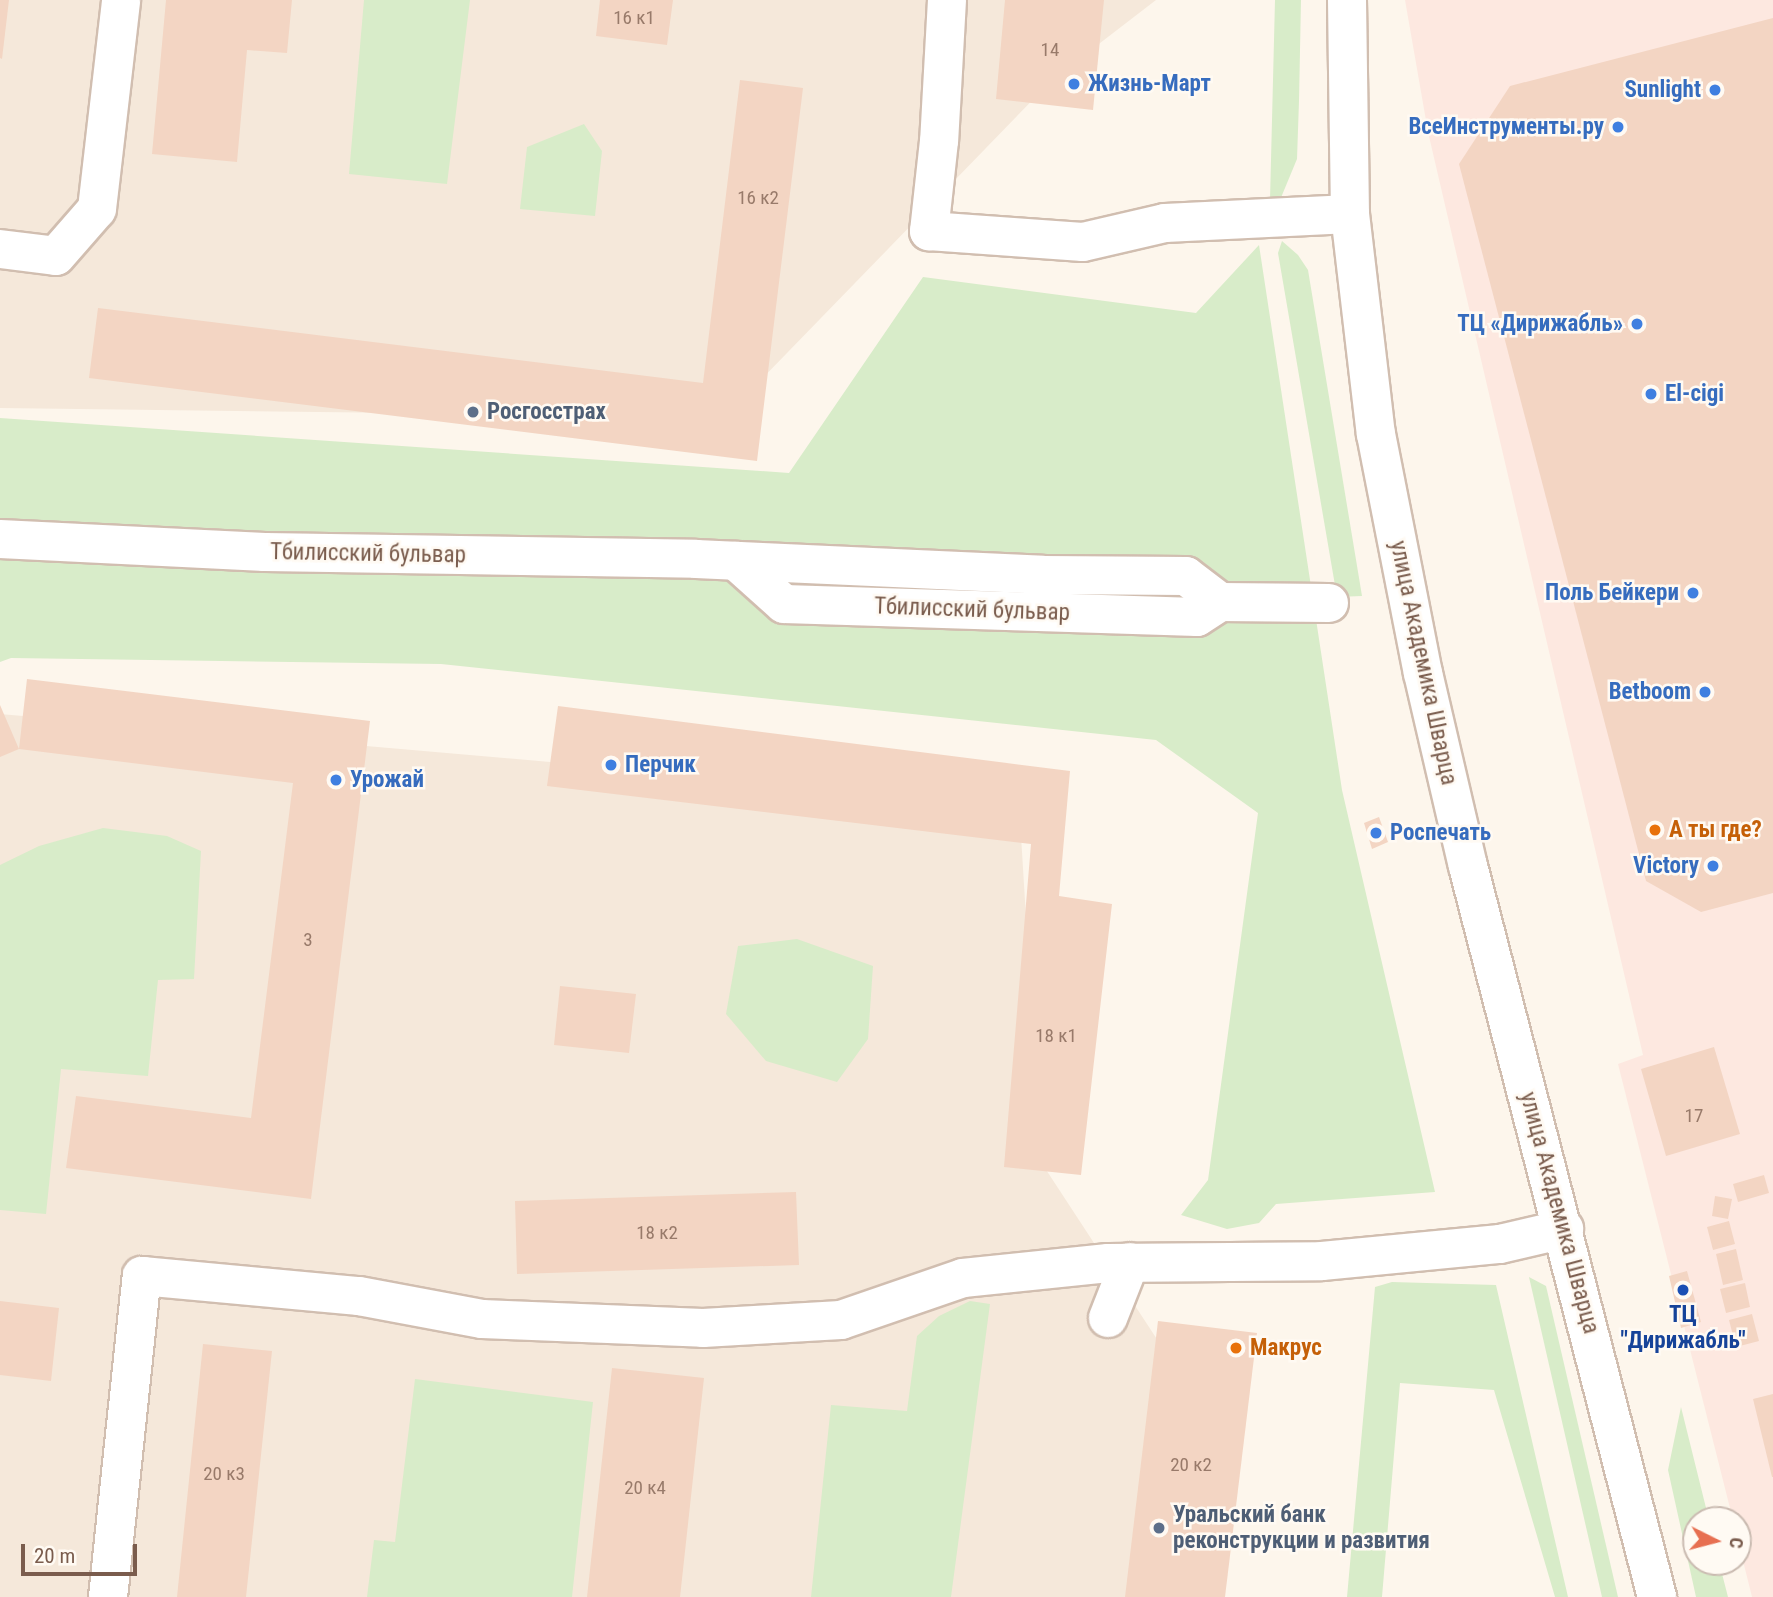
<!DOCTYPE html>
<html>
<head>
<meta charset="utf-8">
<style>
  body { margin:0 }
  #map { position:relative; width:1773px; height:1597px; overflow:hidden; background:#fdf6ec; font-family:"Roboto Condensed",sans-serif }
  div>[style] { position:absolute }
  .residential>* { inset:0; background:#f5e8da }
  .commercial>* { inset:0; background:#fde8e0 }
  .green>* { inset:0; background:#d8ecc9 }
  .building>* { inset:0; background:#f3d5c3 }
  .roads { filter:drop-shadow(2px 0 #d1beb0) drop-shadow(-2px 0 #d1beb0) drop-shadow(0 2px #d1beb0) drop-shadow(0 -2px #d1beb0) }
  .minor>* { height:38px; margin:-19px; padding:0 19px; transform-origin:19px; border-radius:19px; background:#fff }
  .dots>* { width:19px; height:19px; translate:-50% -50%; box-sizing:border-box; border:4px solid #fffaf3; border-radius:50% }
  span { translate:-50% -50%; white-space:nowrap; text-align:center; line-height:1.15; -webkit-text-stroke:5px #fffaf3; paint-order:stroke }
  .number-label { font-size:19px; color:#987a6a }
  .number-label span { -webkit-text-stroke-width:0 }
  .shop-label { font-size:23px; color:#366cbe; font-weight:700 }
  .left { translate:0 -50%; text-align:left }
  .right { translate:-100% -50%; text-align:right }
  .service-label { font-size:23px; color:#4e5e75; font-weight:700 }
  .street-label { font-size:23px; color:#7a5c4d }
  .food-label { font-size:23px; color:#c56008; font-weight:700 }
  .transit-label { font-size:23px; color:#164399; font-weight:700 }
  .north { position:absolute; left:1682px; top:1506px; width:70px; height:70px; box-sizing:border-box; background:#fffaf3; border:2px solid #cabbb1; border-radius:50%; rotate:96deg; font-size:19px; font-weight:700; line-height:28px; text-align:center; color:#7a5c4d }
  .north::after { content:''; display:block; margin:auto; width:24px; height:32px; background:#e76f51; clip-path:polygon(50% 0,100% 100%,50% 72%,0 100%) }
  .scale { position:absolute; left:21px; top:1544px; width:116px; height:32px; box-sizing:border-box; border:4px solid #7a5c4d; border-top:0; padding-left:9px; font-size:21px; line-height:24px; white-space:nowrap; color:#7a5c4d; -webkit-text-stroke:5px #fffaf3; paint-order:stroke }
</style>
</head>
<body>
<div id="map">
  <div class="residential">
    <i style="clip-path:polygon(0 0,1156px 0,1052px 80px,725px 417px,0 408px)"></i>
    <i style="clip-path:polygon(0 714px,1019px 803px,1041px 1162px,1183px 1379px,1173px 1597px,0 1597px)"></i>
  </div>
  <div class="commercial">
    <i style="clip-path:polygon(1405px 0,1773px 0,1773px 1597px,1752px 1597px,1738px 1541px,1738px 1520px,1733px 1520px,1618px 1064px,1643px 1055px,1428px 132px)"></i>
  </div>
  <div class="green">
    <i style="clip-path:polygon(364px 0,470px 0,447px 184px,349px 174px)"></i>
    <i style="clip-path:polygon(1275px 0,1301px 0,1299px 101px,1297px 159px,1280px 200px,1270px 200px)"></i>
    <i style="clip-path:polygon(584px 124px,602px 151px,595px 216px,520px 209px,527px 147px)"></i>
    <i style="clip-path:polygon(1282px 241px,1298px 255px,1308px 270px,1362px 596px,1337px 597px,1278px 253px)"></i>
    <i style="clip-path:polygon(1259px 245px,1342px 790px,1435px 1192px,1276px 1204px,1259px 1223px,1227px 1229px,1181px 1215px,1208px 1180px,1258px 813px,1156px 740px,441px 664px,11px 658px,0 662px,0 418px,789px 473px,923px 277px,1196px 313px)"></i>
    <i style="clip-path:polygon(103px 828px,167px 836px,201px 851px,194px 979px,158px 980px,148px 1076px,61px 1069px,46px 1214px,0 1210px,0 865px,39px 846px)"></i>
    <i style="clip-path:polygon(797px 939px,873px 966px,868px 1039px,837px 1082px,766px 1061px,726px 1014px,738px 946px)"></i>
    <i style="clip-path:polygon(1529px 1277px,1546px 1286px,1618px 1597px,1602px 1597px)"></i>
    <i style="clip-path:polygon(1392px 1282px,1496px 1285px,1568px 1597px,1555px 1597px,1494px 1390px,1400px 1383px,1382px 1597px,1347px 1597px,1375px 1287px)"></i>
    <i style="clip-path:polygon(970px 1301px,990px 1304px,951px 1597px,811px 1597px,831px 1405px,907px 1411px,917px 1336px,939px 1316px)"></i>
    <i style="clip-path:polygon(415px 1379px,593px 1402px,572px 1597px,367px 1597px,374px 1540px,395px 1542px)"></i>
    <i style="clip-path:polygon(1681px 1407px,1709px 1520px,1696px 1520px,1696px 1562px,1719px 1562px,1728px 1597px,1696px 1597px,1668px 1470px)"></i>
  </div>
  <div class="building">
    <i style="clip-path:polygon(0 0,9px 0,2px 59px,0 58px)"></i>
    <i style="clip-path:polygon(166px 0,292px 0,287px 53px,247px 50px,237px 162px,152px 154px)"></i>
    <i style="clip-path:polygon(600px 0,673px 0,667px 45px,596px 36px)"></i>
    <i style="clip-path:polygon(1005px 0,1104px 0,1093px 110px,996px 99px)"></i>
    <i style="clip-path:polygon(1773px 18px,1773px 893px,1701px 912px,1646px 881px,1459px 164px,1510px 86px)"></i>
    <i style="clip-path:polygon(740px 80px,803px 88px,757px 461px,89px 378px,98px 308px,703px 383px)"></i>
    <i style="clip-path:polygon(27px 679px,370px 721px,311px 1199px,66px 1168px,76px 1096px,251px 1118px,293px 783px,19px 749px)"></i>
    <i style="clip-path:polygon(0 705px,19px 749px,0 757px)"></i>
    <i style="clip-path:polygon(558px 706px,1070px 771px,1059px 896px,1112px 904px,1081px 1175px,1004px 1167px,1031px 844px,547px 786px)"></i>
    <i style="clip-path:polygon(1379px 817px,1388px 842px,1372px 849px,1364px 823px)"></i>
    <i style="clip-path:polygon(560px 986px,636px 994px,629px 1053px,554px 1045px)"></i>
    <i style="clip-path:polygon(1714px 1047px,1740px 1134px,1666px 1156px,1641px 1069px)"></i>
    <i style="clip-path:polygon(1764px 1175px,1769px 1193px,1738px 1202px,1733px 1184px)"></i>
    <i style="clip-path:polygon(796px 1192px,799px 1265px,517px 1274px,515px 1201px)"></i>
    <i style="clip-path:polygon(1715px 1196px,1732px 1199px,1728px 1219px,1712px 1216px)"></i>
    <i style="clip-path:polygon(1729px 1221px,1735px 1244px,1713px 1250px,1707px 1227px)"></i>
    <i style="clip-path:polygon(1736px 1249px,1743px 1280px,1723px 1285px,1716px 1254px)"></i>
    <i style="clip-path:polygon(1687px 1271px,1701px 1322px,1681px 1328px,1669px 1276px)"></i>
    <i style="clip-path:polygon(1745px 1283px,1750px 1307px,1726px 1313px,1720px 1289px)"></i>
    <i style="clip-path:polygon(0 1301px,59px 1308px,51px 1381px,0 1375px)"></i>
    <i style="clip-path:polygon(1752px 1314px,1759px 1341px,1736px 1347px,1729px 1320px)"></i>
    <i style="clip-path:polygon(1158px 1321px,1257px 1333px,1225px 1597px,1125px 1597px)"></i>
    <i style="clip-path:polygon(203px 1344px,272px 1351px,246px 1597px,177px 1597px)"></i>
    <i style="clip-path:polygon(612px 1368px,704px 1378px,680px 1597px,587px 1597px)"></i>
    <i style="clip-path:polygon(1773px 1394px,1773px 1477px,1772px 1477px,1753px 1399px)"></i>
  </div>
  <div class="roads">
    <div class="minor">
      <i style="left:947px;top:0;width:141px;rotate:93.2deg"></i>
      <i style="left:939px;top:141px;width:91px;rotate:96.3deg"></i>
      <i style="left:929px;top:231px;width:154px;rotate:4.1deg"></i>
      <i style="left:1083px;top:242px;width:84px;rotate:-13deg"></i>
      <i style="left:1165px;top:223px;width:185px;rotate:-2.8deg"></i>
      <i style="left:1347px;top:0;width:214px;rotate:89.2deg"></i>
      <i style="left:1350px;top:214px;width:222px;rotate:83.3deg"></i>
      <i style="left:1376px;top:434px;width:244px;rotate:78.9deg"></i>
      <i style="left:1423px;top:673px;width:198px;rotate:76.9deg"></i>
      <i style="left:1468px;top:866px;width:755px;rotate:75.5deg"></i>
      <i style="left:0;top:249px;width:56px;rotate:7.1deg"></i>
      <i style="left:56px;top:256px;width:62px;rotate:-48.9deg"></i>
      <i style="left:97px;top:209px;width:210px;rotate:-83.4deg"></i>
      <i style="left:0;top:539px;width:265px;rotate:2.8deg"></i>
      <i style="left:265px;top:552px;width:431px;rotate:0.9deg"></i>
      <i style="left:696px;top:559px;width:347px;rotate:2.6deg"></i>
      <i style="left:1043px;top:575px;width:143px;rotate:0.4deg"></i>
      <i style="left:1186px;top:576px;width:43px;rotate:37.4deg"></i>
      <i style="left:1220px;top:602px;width:109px;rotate:0.5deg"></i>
      <i style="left:736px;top:561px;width:64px;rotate:41.9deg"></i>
      <i style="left:784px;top:604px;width:413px;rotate:1.8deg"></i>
      <i style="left:1197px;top:617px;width:27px;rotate:-33deg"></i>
      <i style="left:1108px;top:1318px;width:60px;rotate:-68.6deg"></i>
      <i style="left:108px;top:1597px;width:323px;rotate:-84deg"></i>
      <i style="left:142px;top:1276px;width:218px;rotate:5.3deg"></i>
      <i style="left:359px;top:1296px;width:125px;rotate:10.6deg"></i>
      <i style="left:482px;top:1319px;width:221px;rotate:2.3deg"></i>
      <i style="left:703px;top:1328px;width:138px;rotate:-3.3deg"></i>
      <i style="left:841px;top:1320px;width:129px;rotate:-19deg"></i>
      <i style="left:963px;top:1278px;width:146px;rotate:-5.9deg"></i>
      <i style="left:1108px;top:1263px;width:214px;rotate:-0.5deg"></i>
      <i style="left:1322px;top:1261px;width:179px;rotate:-5.5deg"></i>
      <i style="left:1500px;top:1244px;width:66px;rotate:-13.2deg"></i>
    </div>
  </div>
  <div class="dots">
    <i style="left:1074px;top:84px;background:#3f7fe0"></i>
    <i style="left:1715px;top:90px;background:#3f7fe0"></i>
    <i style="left:1618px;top:127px;background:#3f7fe0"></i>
    <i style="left:1637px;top:324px;background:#3f7fe0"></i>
    <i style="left:1651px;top:394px;background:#3f7fe0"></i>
    <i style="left:473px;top:412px;background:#5c6f8a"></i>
    <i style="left:1693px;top:593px;background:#3f7fe0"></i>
    <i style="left:1705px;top:692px;background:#3f7fe0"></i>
    <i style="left:611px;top:765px;background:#3f7fe0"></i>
    <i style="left:336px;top:780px;background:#3f7fe0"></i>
    <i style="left:1655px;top:830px;background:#e8710a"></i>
    <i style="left:1376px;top:833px;background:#3f7fe0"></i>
    <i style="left:1713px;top:866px;background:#3f7fe0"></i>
    <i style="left:1683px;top:1290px;background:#1a4fb4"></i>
    <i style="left:1236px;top:1348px;background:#e8710a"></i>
    <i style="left:1159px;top:1528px;background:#5c6f8a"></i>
  </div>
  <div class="number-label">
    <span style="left:634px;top:18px">16 к1</span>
    <span style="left:1050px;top:50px">14</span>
    <span style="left:758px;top:198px">16 к2</span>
    <span style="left:308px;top:940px">3</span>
    <span style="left:1056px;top:1036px">18 к1</span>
    <span style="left:1694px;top:1116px">17</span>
    <span style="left:657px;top:1233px">18 к2</span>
    <span style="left:1191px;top:1465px">20 к2</span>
    <span style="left:224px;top:1474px">20 к3</span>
    <span style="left:645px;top:1488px">20 к4</span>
  </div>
  <div class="shop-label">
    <span class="left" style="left:1088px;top:84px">Жизнь-Март</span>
    <span class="right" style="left:1701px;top:90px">Sunlight</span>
    <span class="right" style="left:1604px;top:127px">ВсеИнструменты.ру</span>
    <span class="right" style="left:1623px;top:324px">ТЦ «Дирижабль»</span>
    <span class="left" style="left:1665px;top:394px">El-cigi</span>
    <span class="right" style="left:1679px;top:593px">Поль Бейкери</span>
    <span class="right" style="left:1691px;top:692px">Betboom</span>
    <span class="left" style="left:625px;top:765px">Перчик</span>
    <span class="left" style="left:350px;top:780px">Урожай</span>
    <span class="left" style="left:1390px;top:833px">Роспечать</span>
    <span class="right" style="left:1699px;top:866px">Victory</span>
  </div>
  <div class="service-label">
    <span class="left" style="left:487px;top:412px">Росгосстрах</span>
    <span class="left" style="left:1173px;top:1528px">Уральский банк<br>реконструкции и развития</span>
  </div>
  <div class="street-label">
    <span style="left:368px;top:554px;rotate:1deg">Тбилисский бульвар</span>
    <span style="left:972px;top:610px;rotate:2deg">Тбилисский бульвар</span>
    <span style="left:1423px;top:663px;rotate:78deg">улица Академика Шварца</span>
    <span style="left:1559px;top:1213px;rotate:75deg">улица Академика Шварца</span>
  </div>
  <div class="food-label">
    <span class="left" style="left:1669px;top:830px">А ты где?</span>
    <span class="left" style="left:1250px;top:1348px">Макрус</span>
  </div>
  <div class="transit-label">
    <span style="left:1683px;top:1328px">ТЦ<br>"Дирижабль"</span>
  </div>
  <div class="north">С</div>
  <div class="scale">20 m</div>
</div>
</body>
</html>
